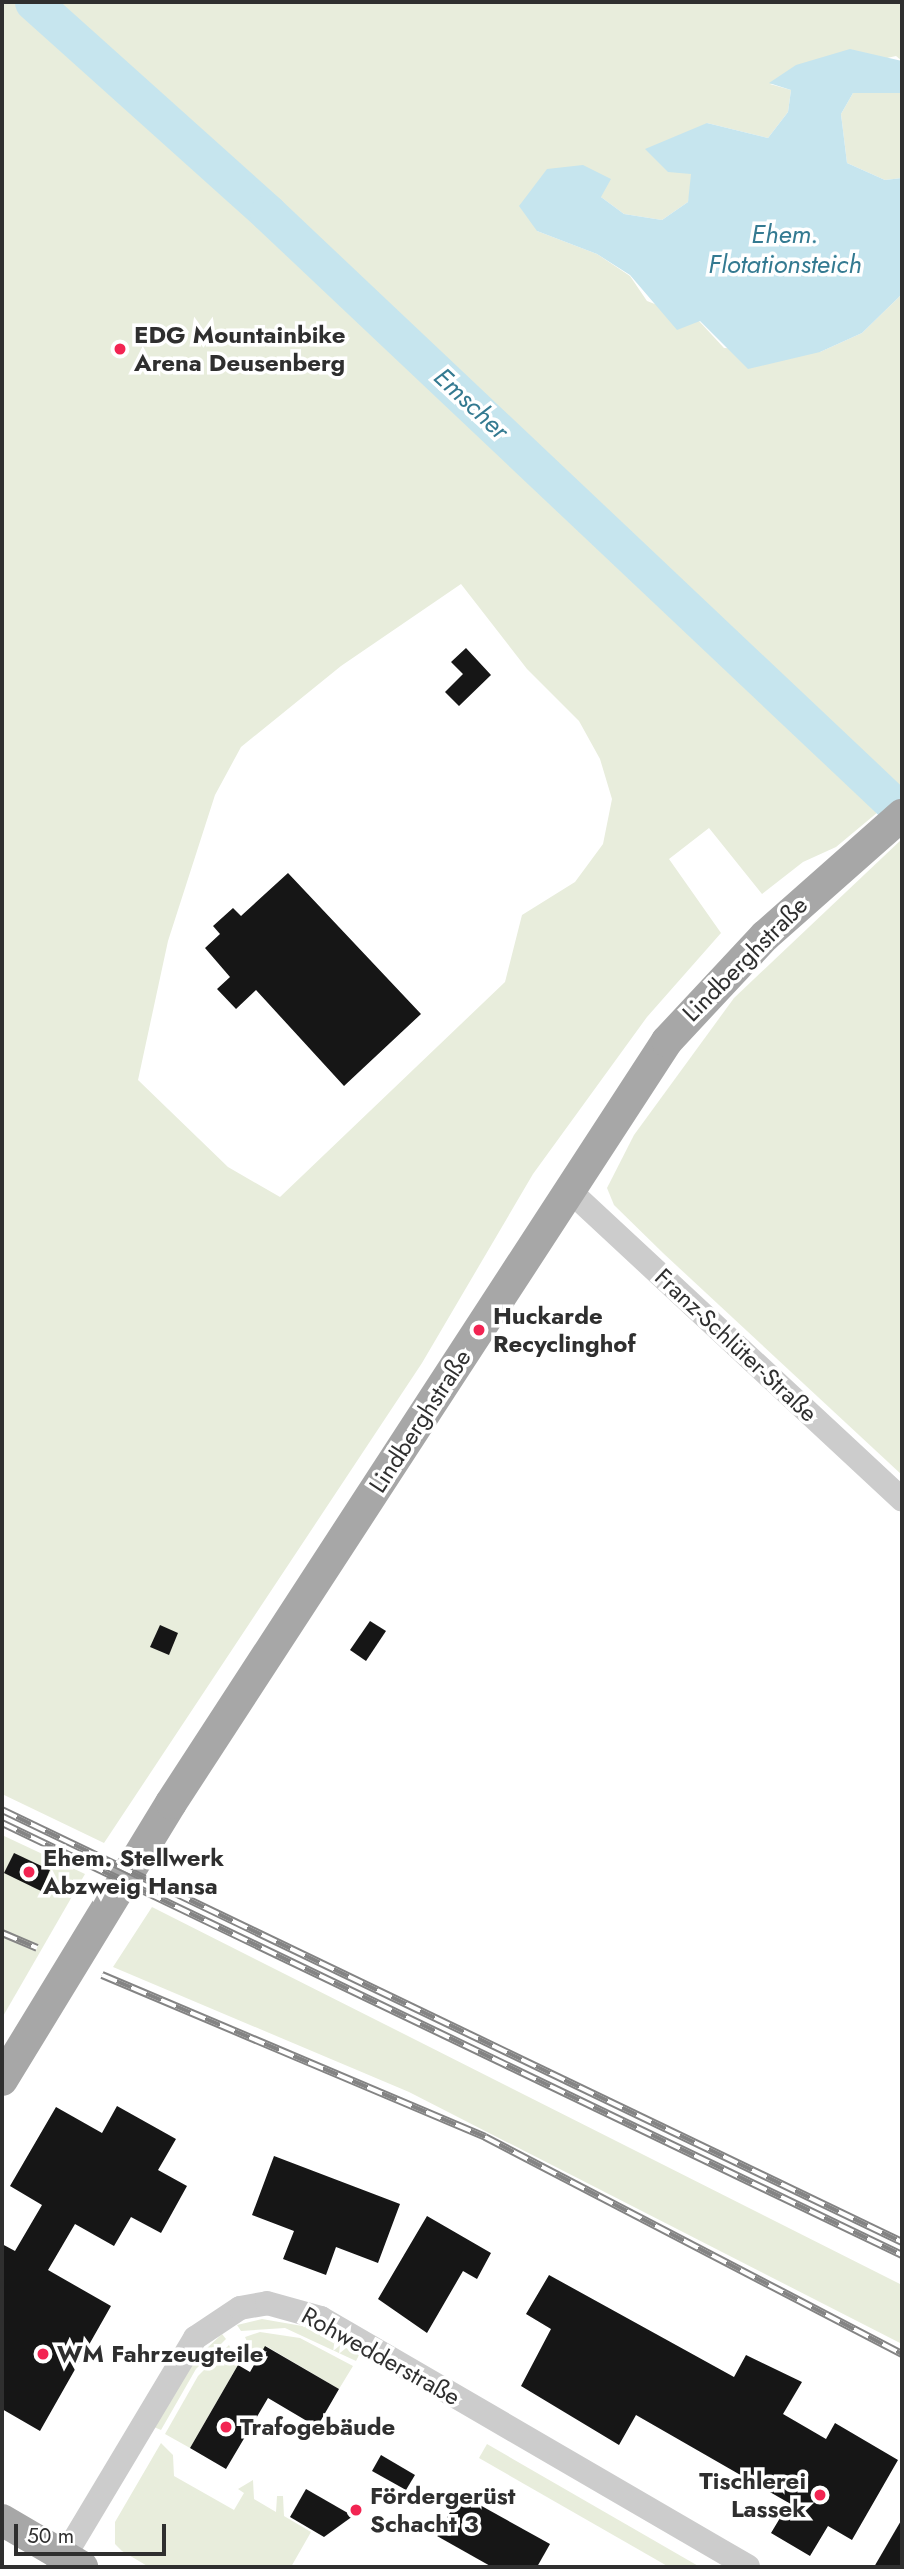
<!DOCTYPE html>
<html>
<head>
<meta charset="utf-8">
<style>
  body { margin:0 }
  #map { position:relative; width:904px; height:2569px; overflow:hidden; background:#fff; font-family:Jost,sans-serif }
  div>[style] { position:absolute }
  .green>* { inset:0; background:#e8eddc }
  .water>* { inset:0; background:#c6e5ee }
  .river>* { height:37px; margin:-18.5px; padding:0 18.5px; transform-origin:18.5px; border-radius:18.5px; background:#c6e5ee }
  .building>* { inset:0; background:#161616 }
  .minor>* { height:24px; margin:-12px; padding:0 12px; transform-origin:12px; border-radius:12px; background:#ccc }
  .major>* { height:32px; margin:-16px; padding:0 16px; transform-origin:16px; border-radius:16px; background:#a7a7a7 }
  .rail>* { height:8px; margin-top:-4px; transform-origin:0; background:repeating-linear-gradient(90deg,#fff 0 16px,#848484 0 32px); box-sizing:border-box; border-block:2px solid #848484 }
  .dots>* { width:19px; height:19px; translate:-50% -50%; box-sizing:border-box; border:4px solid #fff; border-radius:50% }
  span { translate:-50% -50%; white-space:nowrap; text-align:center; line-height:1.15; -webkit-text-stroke:7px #fff; paint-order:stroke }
  .poi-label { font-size:24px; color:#2f2f2f; font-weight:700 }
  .left { translate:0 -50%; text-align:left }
  .right { translate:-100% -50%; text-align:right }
  .street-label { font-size:24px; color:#2f2f2f }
  .water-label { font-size:26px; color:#347a91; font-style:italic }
  .frame { position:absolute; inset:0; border:4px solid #2f2f2f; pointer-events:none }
  .scale { position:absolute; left:14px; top:2524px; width:152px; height:32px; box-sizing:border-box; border:4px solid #2f2f2f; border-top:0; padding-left:9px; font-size:21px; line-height:24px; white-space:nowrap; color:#2f2f2f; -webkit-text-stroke:5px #fff; paint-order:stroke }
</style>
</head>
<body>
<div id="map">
  <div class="green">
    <i style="clip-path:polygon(evenodd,2px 2px,902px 2px,902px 61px,896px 56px,770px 84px,791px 90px,788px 112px,768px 138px,707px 123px,688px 202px,662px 220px,624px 214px,601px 197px,537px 231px,597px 254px,630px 276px,647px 301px,699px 321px,724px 348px,820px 352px,862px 333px,902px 294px,902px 792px,836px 847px,803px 862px,762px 894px,709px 828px,669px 859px,721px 933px,647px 1017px,533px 1174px,422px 1363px,104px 1843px,2px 1794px,2px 2px,461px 584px,527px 669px,579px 721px,600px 759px,612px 799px,603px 844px,575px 882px,522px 915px,505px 982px,280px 1197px,228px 1167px,138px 1080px,168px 941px,215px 795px,241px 747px,341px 666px,461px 584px)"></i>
    <i style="clip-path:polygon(881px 89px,902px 93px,902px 178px,885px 180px,847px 163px,841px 114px,853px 93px)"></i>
    <i style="clip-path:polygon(902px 839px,902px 1475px,663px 1253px,614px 1205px,607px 1188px,634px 1135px,734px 998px)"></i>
    <i style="clip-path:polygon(2px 1835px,85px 1874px,2px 2018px)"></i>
    <i style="clip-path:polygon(152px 1907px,902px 2285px,902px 2344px,409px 2092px,113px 1967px)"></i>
    <i style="clip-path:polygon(262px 2319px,308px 2327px,359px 2355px,356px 2361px,285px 2328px,241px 2331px,237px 2325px)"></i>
    <i style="clip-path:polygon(260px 2332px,300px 2338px,353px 2366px,339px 2389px,266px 2346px,256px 2362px,245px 2337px)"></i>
    <i style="clip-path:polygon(222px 2334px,226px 2339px,196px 2369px,161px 2430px,154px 2427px,191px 2363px)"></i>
    <i style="clip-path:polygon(229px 2345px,238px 2365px,190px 2448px,165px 2434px,198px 2376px)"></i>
    <i style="clip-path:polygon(161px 2443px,173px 2455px,174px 2476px,234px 2510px,244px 2493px,238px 2489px,253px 2480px,254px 2499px,276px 2512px,277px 2496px,283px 2496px,284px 2516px,311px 2532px,291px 2567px,149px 2567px,122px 2551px,115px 2544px,115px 2522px)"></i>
    <i style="clip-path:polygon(487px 2444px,700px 2567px,669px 2567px,479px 2458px)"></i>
  </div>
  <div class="water">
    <i style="clip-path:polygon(850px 49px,902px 61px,902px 93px,853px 93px,841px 114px,847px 163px,885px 180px,902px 178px,902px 294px,862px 333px,820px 352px,748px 369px,700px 321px,677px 330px,630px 275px,597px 254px,537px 231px,519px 206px,547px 169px,583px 165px,611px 179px,601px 197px,624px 214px,662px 220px,688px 202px,691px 174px,668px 172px,645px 149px,707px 123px,768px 138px,788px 112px,791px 90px,769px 83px,796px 65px)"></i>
  </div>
  <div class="river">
    <i style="left:33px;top:2px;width:316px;rotate:41.9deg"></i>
    <i style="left:268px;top:213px;width:872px;rotate:43.37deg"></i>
  </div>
  <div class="building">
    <i style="clip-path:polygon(466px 648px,491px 675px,459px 706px,445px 692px,463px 674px,451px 662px)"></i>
    <i style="clip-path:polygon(288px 873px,421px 1014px,344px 1086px,256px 990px,236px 1009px,217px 989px,230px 977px,205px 948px,220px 934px,213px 926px,233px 908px,241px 916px)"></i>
    <i style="clip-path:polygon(370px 1621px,386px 1631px,366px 1661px,350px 1650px)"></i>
    <i style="clip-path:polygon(160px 1625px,178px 1633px,169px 1655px,150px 1647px)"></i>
    <i style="clip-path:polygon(14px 1853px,50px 1870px,41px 1891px,4px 1873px)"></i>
    <i style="clip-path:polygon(117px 2106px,176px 2139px,158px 2170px,187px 2186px,161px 2233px,131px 2217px,114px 2246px,75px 2224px,48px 2270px,111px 2306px,40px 2431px,2px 2409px,2px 2244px,15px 2251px,42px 2205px,10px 2186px,56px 2107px,102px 2133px)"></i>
    <i style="clip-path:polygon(274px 2156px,400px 2204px,378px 2263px,336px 2247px,326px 2275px,283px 2259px,294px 2231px,252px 2215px)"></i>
    <i style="clip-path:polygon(427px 2216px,491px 2253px,477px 2279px,463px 2271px,427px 2333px,378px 2299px)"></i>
    <i style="clip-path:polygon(549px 2275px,734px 2377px,746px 2355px,802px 2382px,783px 2414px,826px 2439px,835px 2423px,898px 2460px,852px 2540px,828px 2526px,810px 2556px,771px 2533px,789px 2503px,636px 2415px,619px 2445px,521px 2386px,551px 2329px,526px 2314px)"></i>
    <i style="clip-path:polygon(265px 2346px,339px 2389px,317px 2427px,268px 2398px,226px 2469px,190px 2448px,238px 2365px,250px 2372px)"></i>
    <i style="clip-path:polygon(381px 2455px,415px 2475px,406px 2490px,372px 2471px)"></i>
    <i style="clip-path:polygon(306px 2489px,353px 2516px,324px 2537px,290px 2517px)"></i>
    <i style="clip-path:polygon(460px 2494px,550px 2544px,537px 2567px,492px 2567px,437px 2536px)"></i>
    <i style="clip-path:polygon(902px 2519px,902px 2567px,874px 2567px)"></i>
  </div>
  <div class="minor">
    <i style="left:570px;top:1191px;width:453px;rotate:42.9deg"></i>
    <i style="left:58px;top:2567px;width:267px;rotate:-59.1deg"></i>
    <i style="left:195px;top:2338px;width:54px;rotate:-33.7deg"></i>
    <i style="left:240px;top:2308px;width:27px;rotate:-10deg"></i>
    <i style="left:267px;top:2303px;width:56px;rotate:15.5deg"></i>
    <i style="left:321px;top:2318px;width:494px;rotate:30.2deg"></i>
  </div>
  <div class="major">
    <i style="left:2px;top:2080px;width:324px;rotate:-58.6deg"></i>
    <i style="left:171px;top:1803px;width:909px;rotate:-56.94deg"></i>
    <i style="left:667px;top:1041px;width:144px;rotate:-47deg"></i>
    <i style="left:765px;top:936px;width:183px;rotate:-41.5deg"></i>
    <i style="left:2px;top:2520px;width:93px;rotate:30.4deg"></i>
  </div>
  <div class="rail">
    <i style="left:2px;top:1810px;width:998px;rotate:25.64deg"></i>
    <i style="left:2px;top:1823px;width:998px;rotate:25.64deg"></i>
    <i style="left:2px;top:1933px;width:38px;rotate:23deg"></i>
    <i style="left:102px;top:1975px;width:416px;rotate:22.9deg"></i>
    <i style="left:485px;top:2137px;width:470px;rotate:27.5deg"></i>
  </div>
  <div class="dots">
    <i style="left:120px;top:349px;background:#f22452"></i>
    <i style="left:479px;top:1330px;background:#f22452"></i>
    <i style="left:29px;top:1872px;background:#f22452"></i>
    <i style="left:43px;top:2354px;background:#f22452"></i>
    <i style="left:226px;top:2427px;background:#f22452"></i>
    <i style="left:820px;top:2495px;background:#f22452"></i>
    <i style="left:356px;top:2510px;background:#f22452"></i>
  </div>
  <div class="poi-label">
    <span class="left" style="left:134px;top:349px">EDG Mountainbike<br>Arena Deusenberg</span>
    <span class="left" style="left:493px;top:1330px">Huckarde<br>Recyclinghof</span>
    <span class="left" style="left:43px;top:1872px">Ehem. Stellwerk<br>Abzweig Hansa</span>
    <span class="left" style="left:57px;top:2354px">WM Fahrzeugteile</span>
    <span class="left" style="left:240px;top:2427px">Trafogebäude</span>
    <span class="right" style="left:806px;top:2495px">Tischlerei<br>Lassek</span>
    <span class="left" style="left:370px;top:2510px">Fördergerüst<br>Schacht 3</span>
  </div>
  <div class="street-label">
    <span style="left:745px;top:959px;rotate:-45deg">Lindberghstraße</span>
    <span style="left:736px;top:1345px;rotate:43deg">Franz-Schlüter-Straße</span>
    <span style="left:420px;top:1421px;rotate:-57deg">Lindberghstraße</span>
    <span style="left:381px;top:2356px;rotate:29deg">Rohwedderstraße</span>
  </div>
  <div class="water-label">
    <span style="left:785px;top:250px">Ehem.<br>Flotationsteich</span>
    <span style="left:471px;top:404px;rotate:43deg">Emscher</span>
  </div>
  <div class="frame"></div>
  <div class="scale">50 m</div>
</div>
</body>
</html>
